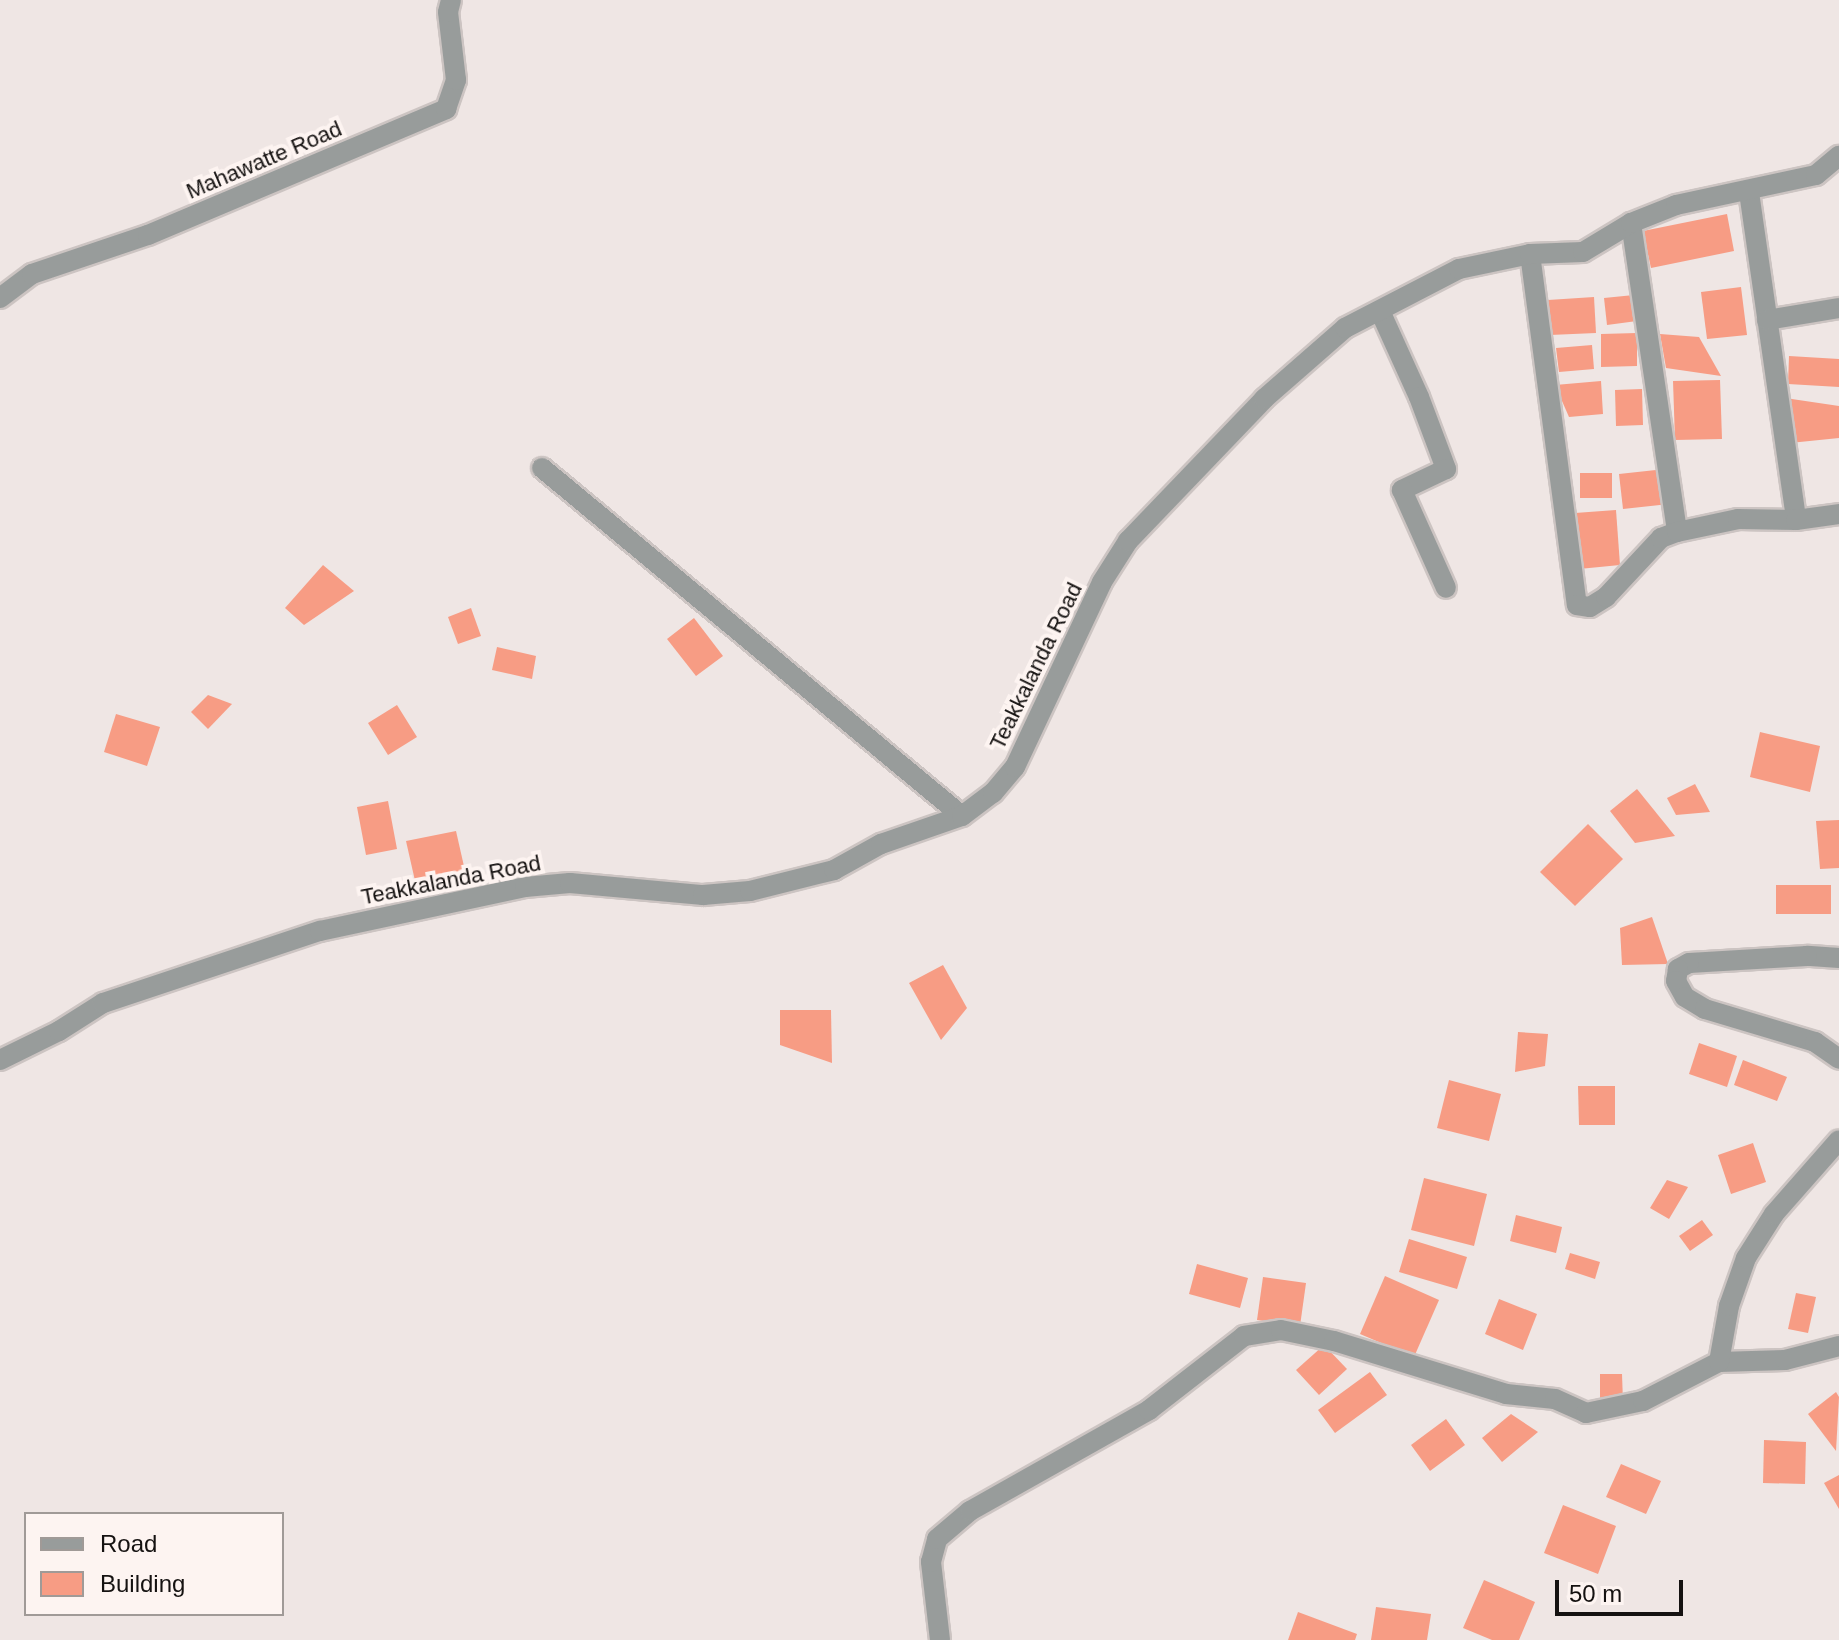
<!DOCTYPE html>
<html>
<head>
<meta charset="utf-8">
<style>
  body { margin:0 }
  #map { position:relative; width:1839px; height:1640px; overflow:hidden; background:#efe6e4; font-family:Helvetica,sans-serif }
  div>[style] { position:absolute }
  .building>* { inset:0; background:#f79c84 }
  .roads { filter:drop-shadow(2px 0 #ccc4c2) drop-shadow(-2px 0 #ccc4c2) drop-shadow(0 2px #ccc4c2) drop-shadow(0 -2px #ccc4c2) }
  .minor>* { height:20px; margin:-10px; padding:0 10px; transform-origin:10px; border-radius:10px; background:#989c9b }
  span { translate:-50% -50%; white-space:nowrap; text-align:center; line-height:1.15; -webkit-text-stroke:8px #fdf4f1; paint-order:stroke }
  .street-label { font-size:22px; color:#151211 }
  .legend { position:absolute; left:24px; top:1512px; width:260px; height:104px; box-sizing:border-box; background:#fdf4f1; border:2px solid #a09a97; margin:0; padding:10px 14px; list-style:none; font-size:24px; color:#151211 }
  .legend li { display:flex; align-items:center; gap:16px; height:40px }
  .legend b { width:40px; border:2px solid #a09a97 }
  .scale { position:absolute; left:1555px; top:1580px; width:128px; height:36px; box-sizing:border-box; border:4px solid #151211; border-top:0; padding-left:10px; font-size:24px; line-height:28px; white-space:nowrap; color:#151211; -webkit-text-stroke:6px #fdf4f1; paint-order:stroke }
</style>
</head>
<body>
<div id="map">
  <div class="building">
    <i style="clip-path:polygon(1727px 214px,1734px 251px,1651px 268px,1643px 231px)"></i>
    <i style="clip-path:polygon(1741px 287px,1747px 335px,1707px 339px,1701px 292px)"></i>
    <i style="clip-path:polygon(1634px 295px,1637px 321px,1607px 325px,1604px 298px)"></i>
    <i style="clip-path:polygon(1594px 297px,1596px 333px,1550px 335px,1548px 300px)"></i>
    <i style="clip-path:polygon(1637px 333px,1637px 366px,1601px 367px,1601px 334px)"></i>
    <i style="clip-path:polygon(1660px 334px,1699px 337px,1721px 376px,1666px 368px)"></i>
    <i style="clip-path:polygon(1592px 345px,1594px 369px,1559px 372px,1556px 348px)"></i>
    <i style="clip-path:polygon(1789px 356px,1839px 359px,1839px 387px,1788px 384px)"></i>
    <i style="clip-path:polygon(1720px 380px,1722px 439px,1675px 440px,1673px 381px)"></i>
    <i style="clip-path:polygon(1601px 381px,1603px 414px,1569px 417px,1555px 385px)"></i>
    <i style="clip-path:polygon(1642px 389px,1643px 425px,1616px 426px,1615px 390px)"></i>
    <i style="clip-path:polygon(1785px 398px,1839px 406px,1839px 438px,1790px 443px)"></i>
    <i style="clip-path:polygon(1665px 469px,1669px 504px,1623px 509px,1619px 474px)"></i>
    <i style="clip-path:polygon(1580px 473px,1612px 473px,1612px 498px,1580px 498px)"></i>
    <i style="clip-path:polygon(1616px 510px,1620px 565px,1579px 569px,1575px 513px)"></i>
    <i style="clip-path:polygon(323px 565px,354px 591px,304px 625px,285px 608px)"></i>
    <i style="clip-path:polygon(471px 608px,481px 636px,458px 644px,448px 617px)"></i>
    <i style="clip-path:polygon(694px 618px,723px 656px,696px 676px,667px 639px)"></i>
    <i style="clip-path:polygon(497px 647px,536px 656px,532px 679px,492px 670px)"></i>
    <i style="clip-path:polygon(208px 695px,232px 704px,208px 729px,191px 712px)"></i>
    <i style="clip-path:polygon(397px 705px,417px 737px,388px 755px,368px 723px)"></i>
    <i style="clip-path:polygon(116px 714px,160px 727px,147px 766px,104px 752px)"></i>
    <i style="clip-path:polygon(1760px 732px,1820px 746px,1810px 792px,1750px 777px)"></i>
    <i style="clip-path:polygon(1695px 784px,1710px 812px,1676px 815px,1667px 798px)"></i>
    <i style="clip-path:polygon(1637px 789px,1675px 836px,1635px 843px,1610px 811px)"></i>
    <i style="clip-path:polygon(388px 801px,397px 849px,366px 855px,357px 807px)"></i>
    <i style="clip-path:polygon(1839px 820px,1839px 868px,1820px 869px,1816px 821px)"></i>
    <i style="clip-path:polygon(1588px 824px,1623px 859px,1575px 906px,1540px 872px)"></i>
    <i style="clip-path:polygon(456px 831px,468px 884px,418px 894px,406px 841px)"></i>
    <i style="clip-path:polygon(1776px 885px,1831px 885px,1831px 914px,1776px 914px)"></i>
    <i style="clip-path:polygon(1652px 917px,1668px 964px,1622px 965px,1620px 928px)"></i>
    <i style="clip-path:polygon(943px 965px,967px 1008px,941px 1040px,909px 983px)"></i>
    <i style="clip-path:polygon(780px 1010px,831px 1010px,832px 1063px,780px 1045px)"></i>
    <i style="clip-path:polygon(1518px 1032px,1548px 1034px,1545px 1066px,1515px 1072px)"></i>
    <i style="clip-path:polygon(1699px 1043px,1737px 1056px,1727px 1087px,1689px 1074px)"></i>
    <i style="clip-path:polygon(1743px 1060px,1787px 1077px,1777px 1101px,1734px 1085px)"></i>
    <i style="clip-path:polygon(1449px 1080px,1501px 1094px,1489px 1141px,1437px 1128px)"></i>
    <i style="clip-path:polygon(1578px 1086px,1615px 1086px,1615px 1125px,1579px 1125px)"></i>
    <i style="clip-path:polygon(1753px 1143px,1766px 1182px,1731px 1194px,1718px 1155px)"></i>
    <i style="clip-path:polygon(1424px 1178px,1487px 1194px,1474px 1246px,1411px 1230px)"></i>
    <i style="clip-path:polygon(1667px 1180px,1688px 1187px,1669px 1219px,1650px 1208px)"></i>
    <i style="clip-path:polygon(1516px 1215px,1562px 1227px,1556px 1253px,1510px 1241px)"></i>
    <i style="clip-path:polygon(1702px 1220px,1713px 1235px,1690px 1251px,1679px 1236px)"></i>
    <i style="clip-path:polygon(1409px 1239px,1467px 1257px,1457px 1289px,1399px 1272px)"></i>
    <i style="clip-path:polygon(1570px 1253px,1600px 1262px,1595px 1279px,1565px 1269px)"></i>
    <i style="clip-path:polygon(1197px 1264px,1248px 1278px,1240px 1308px,1189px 1294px)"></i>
    <i style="clip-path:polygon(1385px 1276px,1439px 1300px,1414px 1357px,1360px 1334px)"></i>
    <i style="clip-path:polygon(1263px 1277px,1306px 1283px,1300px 1326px,1257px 1320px)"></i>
    <i style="clip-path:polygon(1796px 1293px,1816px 1297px,1808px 1333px,1788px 1329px)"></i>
    <i style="clip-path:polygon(1499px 1299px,1537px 1314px,1523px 1350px,1485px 1334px)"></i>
    <i style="clip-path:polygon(1324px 1345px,1347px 1369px,1319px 1395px,1296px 1370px)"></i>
    <i style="clip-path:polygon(1370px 1372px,1387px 1395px,1335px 1433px,1318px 1410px)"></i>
    <i style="clip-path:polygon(1600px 1374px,1622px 1374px,1623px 1402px,1600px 1402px)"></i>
    <i style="clip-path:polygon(1836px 1392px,1839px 1397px,1836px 1451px,1808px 1414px)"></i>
    <i style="clip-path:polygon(1511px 1414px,1538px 1432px,1502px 1462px,1482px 1438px)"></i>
    <i style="clip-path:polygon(1446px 1419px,1465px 1445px,1430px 1471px,1411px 1445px)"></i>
    <i style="clip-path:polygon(1764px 1440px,1806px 1442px,1805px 1484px,1763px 1483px)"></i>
    <i style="clip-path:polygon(1621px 1464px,1661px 1481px,1646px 1514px,1606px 1497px)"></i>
    <i style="clip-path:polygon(1839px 1475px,1839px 1509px,1824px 1483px)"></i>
    <i style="clip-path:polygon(1563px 1505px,1616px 1526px,1598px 1574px,1544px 1553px)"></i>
    <i style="clip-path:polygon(1484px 1580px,1535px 1602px,1519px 1640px,1492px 1640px,1463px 1628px)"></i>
    <i style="clip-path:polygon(1376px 1607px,1431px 1614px,1427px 1640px,1371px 1640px)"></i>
    <i style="clip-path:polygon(1298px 1612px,1357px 1634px,1355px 1640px,1288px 1640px)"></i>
  </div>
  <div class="roads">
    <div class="minor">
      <i style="left:1749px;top:192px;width:331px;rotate:81.8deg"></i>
      <i style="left:1631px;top:223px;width:312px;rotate:81.5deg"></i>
      <i style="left:1530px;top:254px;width:354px;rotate:82.4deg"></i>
      <i style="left:1577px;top:605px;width:13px;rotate:9deg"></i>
      <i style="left:1590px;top:607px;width:19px;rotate:-32deg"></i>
      <i style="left:1606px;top:597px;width:81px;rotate:-47deg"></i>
      <i style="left:1661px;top:538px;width:17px;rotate:-21deg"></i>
      <i style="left:1677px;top:532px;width:62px;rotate:-12deg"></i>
      <i style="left:1738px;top:519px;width:58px;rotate:1deg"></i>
      <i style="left:1796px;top:520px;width:43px;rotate:-7.9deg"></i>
      <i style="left:0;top:298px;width:40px;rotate:-37deg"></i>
      <i style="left:32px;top:274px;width:122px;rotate:-18.6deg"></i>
      <i style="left:148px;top:235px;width:324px;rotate:-22.9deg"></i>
      <i style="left:446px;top:109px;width:31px;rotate:-71deg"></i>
      <i style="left:456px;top:80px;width:68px;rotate:-96.7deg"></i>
      <i style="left:448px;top:12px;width:12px;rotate:-76deg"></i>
      <i style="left:1380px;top:311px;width:94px;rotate:65.6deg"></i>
      <i style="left:1419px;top:397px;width:77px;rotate:69.4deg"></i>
      <i style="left:1446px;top:469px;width:49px;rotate:154.5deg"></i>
      <i style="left:1402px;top:490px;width:107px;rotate:65.8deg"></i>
      <i style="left:1767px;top:320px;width:73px;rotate:-9.5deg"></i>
      <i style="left:542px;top:468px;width:545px;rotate:39.64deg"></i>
      <i style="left:1839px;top:958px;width:32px;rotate:-176deg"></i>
      <i style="left:1807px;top:956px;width:118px;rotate:176.6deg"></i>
      <i style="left:1689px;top:963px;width:13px;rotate:151deg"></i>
      <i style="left:1678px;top:969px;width:12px;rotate:99deg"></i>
      <i style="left:1676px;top:981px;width:18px;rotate:61deg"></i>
      <i style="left:1685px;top:997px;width:23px;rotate:31deg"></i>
      <i style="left:1705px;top:1009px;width:115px;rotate:16.7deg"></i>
      <i style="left:1815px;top:1042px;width:29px;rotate:35deg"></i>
      <i style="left:0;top:1060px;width:66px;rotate:-26.2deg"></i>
      <i style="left:59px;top:1031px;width:52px;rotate:-32.5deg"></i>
      <i style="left:103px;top:1003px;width:229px;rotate:-18.4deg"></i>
      <i style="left:320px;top:931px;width:210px;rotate:-12.1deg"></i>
      <i style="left:525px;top:887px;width:45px;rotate:-5.1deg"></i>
      <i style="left:570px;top:883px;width:134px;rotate:5.2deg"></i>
      <i style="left:703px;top:895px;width:47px;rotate:-4.9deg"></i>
      <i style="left:750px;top:891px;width:87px;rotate:-14deg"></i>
      <i style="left:834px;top:870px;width:54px;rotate:-29deg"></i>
      <i style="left:881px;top:844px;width:86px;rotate:-19.1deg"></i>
      <i style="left:962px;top:816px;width:39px;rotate:-37deg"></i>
      <i style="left:993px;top:793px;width:34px;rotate:-50deg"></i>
      <i style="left:1015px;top:767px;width:204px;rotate:-64.8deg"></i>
      <i style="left:1102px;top:582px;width:49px;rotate:-57.6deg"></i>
      <i style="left:1128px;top:541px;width:197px;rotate:-46.2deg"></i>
      <i style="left:1264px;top:399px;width:108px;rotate:-41.2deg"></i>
      <i style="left:1345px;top:328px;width:128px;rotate:-27.4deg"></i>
      <i style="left:1459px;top:269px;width:73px;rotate:-11.9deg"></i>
      <i style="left:1530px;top:254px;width:53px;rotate:-2.2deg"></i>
      <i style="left:1583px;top:252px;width:56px;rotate:-31.1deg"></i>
      <i style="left:1631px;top:223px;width:48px;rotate:-21.8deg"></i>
      <i style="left:1676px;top:205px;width:143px;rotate:-12.1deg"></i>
      <i style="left:1816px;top:175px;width:30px;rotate:-40deg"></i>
      <i style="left:1719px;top:1362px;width:66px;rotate:-1.7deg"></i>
      <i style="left:1785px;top:1360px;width:56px;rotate:-14.5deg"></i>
      <i style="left:940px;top:1640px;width:79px;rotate:-96.6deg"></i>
      <i style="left:931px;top:1562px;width:24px;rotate:-75deg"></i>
      <i style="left:937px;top:1539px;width:43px;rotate:-40.3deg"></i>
      <i style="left:970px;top:1511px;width:206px;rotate:-29.4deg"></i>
      <i style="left:1149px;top:1410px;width:120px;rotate:-37.9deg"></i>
      <i style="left:1244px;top:1336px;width:37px;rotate:-9deg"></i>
      <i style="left:1281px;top:1330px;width:54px;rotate:11.7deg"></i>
      <i style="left:1334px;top:1341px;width:180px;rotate:17.1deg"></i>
      <i style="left:1506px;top:1394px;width:49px;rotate:5.8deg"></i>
      <i style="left:1555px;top:1399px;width:34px;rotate:24deg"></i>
      <i style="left:1586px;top:1413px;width:58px;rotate:-11.9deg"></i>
      <i style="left:1643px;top:1401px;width:85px;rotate:-27.2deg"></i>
      <i style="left:1719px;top:1362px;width:57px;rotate:-79.9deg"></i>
      <i style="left:1729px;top:1306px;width:51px;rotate:-70.5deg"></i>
      <i style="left:1746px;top:1258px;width:52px;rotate:-57.5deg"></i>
      <i style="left:1774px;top:1214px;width:98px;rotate:-48.7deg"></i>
    </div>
  </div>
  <div class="street-label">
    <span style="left:264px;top:160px;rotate:-23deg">Mahawatte Road</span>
    <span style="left:1036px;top:666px;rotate:-64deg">Teakkalanda Road</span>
    <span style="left:451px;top:880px;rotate:-11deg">Teakkalanda Road</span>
  </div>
  <ul class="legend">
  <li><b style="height:10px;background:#989c9b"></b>Road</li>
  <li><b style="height:22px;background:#f79c84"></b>Building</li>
  </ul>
  <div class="scale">50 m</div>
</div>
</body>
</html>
